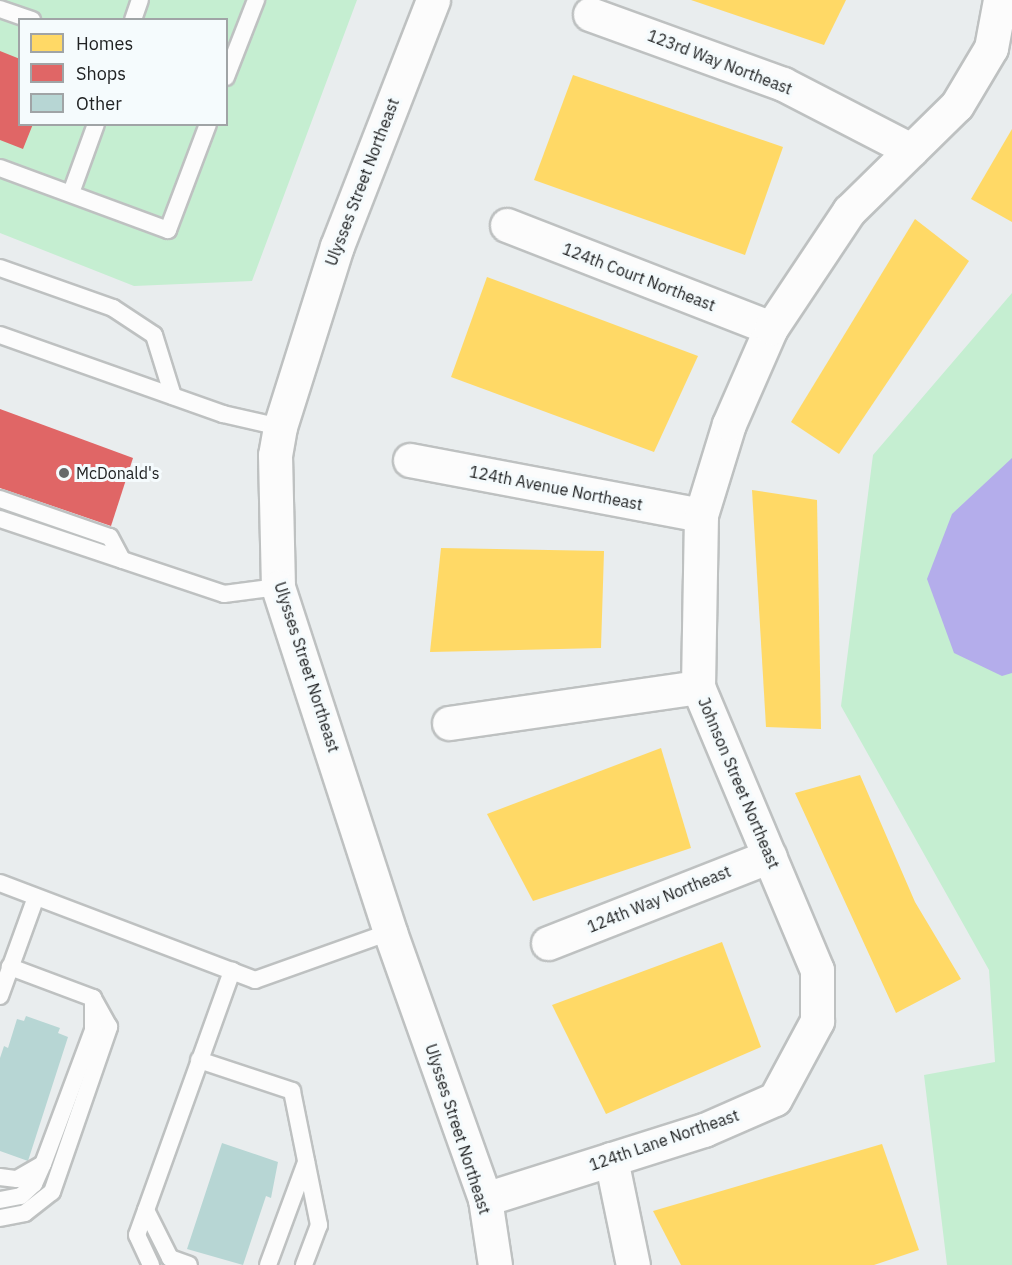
<!DOCTYPE html>
<html>
<head>
<meta charset="utf-8">
<style>
  body { margin:0 }
  #map { position:relative; width:1012px; height:1265px; overflow:hidden; background:#e9edee; font-family:"IBM Plex Sans",sans-serif }
  div>[style] { position:absolute }
  .green>* { inset:0; background:#c5eed1 }
  .water>* { inset:0; background:#b4adeb }
  .homes>* { inset:0; background:#ffd966 }
  .shops>* { inset:0; background:#e06666 }
  .building>* { inset:0; background:#b7d6d4 }
  .roads { filter:drop-shadow(2px 0 #bec1c1) drop-shadow(-2px 0 #bec1c1) drop-shadow(0 2px #bec1c1) drop-shadow(0 -2px #bec1c1) }
  .service>* { height:16px; margin:-8px; padding:0 8px; transform-origin:8px; border-radius:8px; background:#fcfcfc }
  .minor>* { height:33px; margin:-16.5px; padding:0 16.5px; transform-origin:16.5px; border-radius:16.5px; background:#fcfcfc }
  .tertiary>* { height:33px; margin:-16.5px; padding:0 16.5px; transform-origin:16.5px; border-radius:16.5px; background:#fcfcfc }
  .dots>* { width:16px; height:16px; translate:-50% -50%; box-sizing:border-box; border:3px solid #f5fbfd; border-radius:50% }
  span { translate:-50% -50%; white-space:nowrap; text-align:center; line-height:1.15; -webkit-text-stroke:6px #f5fbfd; paint-order:stroke }
  .street-label { font-size:16px; color:#202223 }
  .poi-label { font-size:16px; color:#202223 }
  .left { translate:0 -50%; text-align:left }
  .legend { position:absolute; left:18px; top:18px; width:210px; height:108px; box-sizing:border-box; background:#f5fbfd; border:2px solid #a0a4a6; margin:0; padding:8px 10px; list-style:none; font-size:18px; color:#202223 }
  .legend li { display:flex; align-items:center; gap:12px; height:30px }
  .legend b { width:30px; border:2px solid #a0a4a6 }
</style>
</head>
<body>
<div id="map">
  <div class="green">
    <i style="clip-path:polygon(evenodd,0 0,357px 0,252px 281px,134px 286px,0 233px,0 0,20px 20px,226px 20px,226px 124px,20px 124px,20px 20px)"></i>
    <i style="clip-path:polygon(1012px 293px,1012px 1265px,947px 1265px,924px 1075px,995px 1062px,989px 970px,841px 706px,873px 455px)"></i>
  </div>
  <div class="water">
    <i style="clip-path:polygon(1012px 458px,1012px 673px,1002px 676px,954px 653px,927px 579px,952px 514px)"></i>
  </div>
  <div class="homes">
    <i style="clip-path:polygon(691px 0,846px 0,824px 45px)"></i>
    <i style="clip-path:polygon(573px 75px,783px 147px,745px 255px,534px 180px)"></i>
    <i style="clip-path:polygon(1012px 129px,1012px 222px,971px 199px)"></i>
    <i style="clip-path:polygon(915px 219px,969px 261px,839px 454px,791px 422px)"></i>
    <i style="clip-path:polygon(487px 277px,698px 356px,654px 452px,451px 377px)"></i>
    <i style="clip-path:polygon(752px 490px,817px 500px,821px 729px,766px 727px)"></i>
    <i style="clip-path:polygon(441px 548px,604px 551px,601px 648px,430px 652px)"></i>
    <i style="clip-path:polygon(661px 748px,691px 848px,533px 901px,487px 814px)"></i>
    <i style="clip-path:polygon(860px 775px,915px 902px,961px 979px,896px 1013px,795px 793px)"></i>
    <i style="clip-path:polygon(722px 942px,761px 1047px,606px 1114px,552px 1005px)"></i>
    <i style="clip-path:polygon(882px 1144px,919px 1250px,874px 1265px,681px 1265px,653px 1211px)"></i>
  </div>
  <div class="shops">
    <i style="clip-path:polygon(0 51px,20px 59px,20px 124px,33px 124px,23px 149px,0 140px)"></i>
    <i style="clip-path:polygon(0 409px,133px 458px,111px 526px,0 488px)"></i>
  </div>
  <div class="building">
    <i style="clip-path:polygon(26px 1016px,60px 1028px,58px 1033px,68px 1037px,28px 1161px,0 1151px,0 1058px,4px 1046px,8px 1048px,17px 1019px,24px 1021px)"></i>
    <i style="clip-path:polygon(222px 1143px,278px 1162px,271px 1198px,266px 1196px,243px 1265px,187px 1249px)"></i>
  </div>
  <div class="roads">
    <div class="service">
      <i style="left:0;top:9px;width:34px;rotate:19deg"></i>
      <i style="left:133px;top:20px;width:21px;rotate:-71deg"></i>
      <i style="left:226px;top:77px;width:83px;rotate:-68.7deg"></i>
      <i style="left:0;top:168px;width:179px;rotate:20.3deg"></i>
      <i style="left:168px;top:230px;width:113px;rotate:-69.3deg"></i>
      <i style="left:71px;top:193px;width:73px;rotate:-70.1deg"></i>
      <i style="left:0;top:268px;width:120px;rotate:19.5deg"></i>
      <i style="left:113px;top:308px;width:49px;rotate:33.4deg"></i>
      <i style="left:154px;top:335px;width:64px;rotate:72.7deg"></i>
      <i style="left:0;top:335px;width:237px;rotate:19.5deg"></i>
      <i style="left:223px;top:414px;width:58px;rotate:12.8deg"></i>
      <i style="left:0;top:499px;width:116px;rotate:19.1deg"></i>
      <i style="left:110px;top:537px;width:26px;rotate:62deg"></i>
      <i style="left:0;top:519px;width:236px;rotate:18.5deg"></i>
      <i style="left:224px;top:594px;width:54px;rotate:-7.4deg"></i>
      <i style="left:0;top:883px;width:273px;rotate:20.8deg"></i>
      <i style="left:255px;top:980px;width:143px;rotate:-19.6deg"></i>
      <i style="left:0;top:996px;width:105px;rotate:-70deg"></i>
      <i style="left:199px;top:1060px;width:98px;rotate:18.4deg"></i>
      <i style="left:292px;top:1091px;width:137px;rotate:78.6deg"></i>
      <i style="left:319px;top:1225px;width:43px;rotate:110.6deg"></i>
      <i style="left:0;top:1177px;width:17px;rotate:7deg"></i>
      <i style="left:17px;top:1179px;width:30px;rotate:-30deg"></i>
      <i style="left:43px;top:1164px;width:143px;rotate:-69.5deg"></i>
      <i style="left:93px;top:1030px;width:32px;rotate:-90deg"></i>
      <i style="left:0;top:1200px;width:21px;rotate:-11deg"></i>
      <i style="left:21px;top:1196px;width:18px;rotate:-43deg"></i>
      <i style="left:34px;top:1184px;width:20px;rotate:-66deg"></i>
      <i style="left:146px;top:1210px;width:54px;rotate:63.4deg"></i>
      <i style="left:170px;top:1258px;width:20px;rotate:20deg"></i>
      <i style="left:0;top:1218px;width:25px;rotate:-11deg"></i>
      <i style="left:25px;top:1213px;width:34px;rotate:-38deg"></i>
      <i style="left:52px;top:1192px;width:175px;rotate:-70.9deg"></i>
      <i style="left:109px;top:1027px;width:33px;rotate:-119deg"></i>
      <i style="left:93px;top:998px;width:89px;rotate:-159.5deg"></i>
      <i style="left:151px;top:1265px;width:33px;rotate:-115deg"></i>
      <i style="left:137px;top:1235px;width:281px;rotate:-70.2deg"></i>
      <i style="left:268px;top:1265px;width:110px;rotate:-69.7deg"></i>
    </div>
    <div class="minor">
      <i style="left:590px;top:14px;width:205px;rotate:19.9deg"></i>
      <i style="left:783px;top:84px;width:144px;rotate:27.3deg"></i>
      <i style="left:507px;top:225px;width:283px;rotate:21.3deg"></i>
      <i style="left:410px;top:460px;width:296px;rotate:10.7deg"></i>
      <i style="left:449px;top:723px;width:252px;rotate:-8.2deg"></i>
      <i style="left:548px;top:943px;width:238px;rotate:-21.4deg"></i>
      <i style="left:611px;top:1159px;width:108px;rotate:78.3deg"></i>
      <i style="left:485px;top:1199px;width:230px;rotate:-17.5deg"></i>
      <i style="left:704px;top:1130px;width:77px;rotate:-23.6deg"></i>
      <i style="left:775px;top:1099px;width:89px;rotate:-61.7deg"></i>
      <i style="left:817px;top:1021px;width:51px;rotate:-90deg"></i>
      <i style="left:817px;top:970px;width:307px;rotate:-112.8deg"></i>
      <i style="left:698px;top:687px;width:172px;rotate:-89deg"></i>
      <i style="left:701px;top:515px;width:95px;rotate:-72.9deg"></i>
      <i style="left:729px;top:424px;width:105px;rotate:-66.4deg"></i>
      <i style="left:771px;top:328px;width:141px;rotate:-56.3deg"></i>
      <i style="left:849px;top:211px;width:151px;rotate:-44.5deg"></i>
      <i style="left:957px;top:105px;width:66px;rotate:-59.2deg"></i>
      <i style="left:991px;top:48px;width:49px;rotate:-79.4deg"></i>
    </div>
    <div class="tertiary">
      <i style="left:433px;top:0;width:264px;rotate:111.3deg"></i>
      <i style="left:337px;top:246px;width:190px;rotate:107.5deg"></i>
      <i style="left:280px;top:427px;width:28px;rotate:100deg"></i>
      <i style="left:275px;top:455px;width:132px;rotate:88.7deg"></i>
      <i style="left:278px;top:587px;width:363px;rotate:72deg"></i>
      <i style="left:390px;top:932px;width:283px;rotate:70.4deg"></i>
      <i style="left:485px;top:1199px;width:67px;rotate:81.4deg"></i>
    </div>
  </div>
  <div class="dots">
    <i style="left:64px;top:473px;background:#66696a"></i>
  </div>
  <div class="street-label">
    <span style="left:720px;top:62px;rotate:21deg">123rd Way Northeast</span>
    <span style="left:362px;top:182px;rotate:-69deg">Ulysses Street Northeast</span>
    <span style="left:639px;top:277px;rotate:21deg">124th Court Northeast</span>
    <span style="left:556px;top:488px;rotate:11deg">124th Avenue Northeast</span>
    <span style="left:307px;top:667px;rotate:72deg">Ulysses Street Northeast</span>
    <span style="left:739px;top:783px;rotate:67deg">Johnson Street Northeast</span>
    <span style="left:659px;top:899px;rotate:-22deg">124th Way Northeast</span>
    <span style="left:458px;top:1129px;rotate:72deg">Ulysses Street Northeast</span>
    <span style="left:664px;top:1140px;rotate:-19deg">124th Lane Northeast</span>
  </div>
  <div class="poi-label">
    <span class="left" style="left:76px;top:473px">McDonald's</span>
  </div>
  <ul class="legend">
  <li><b style="height:16px;background:#ffd966"></b>Homes</li>
  <li><b style="height:16px;background:#e06666"></b>Shops</li>
  <li><b style="height:16px;background:#b7d6d4"></b>Other</li>
  </ul>
</div>
</body>
</html>
